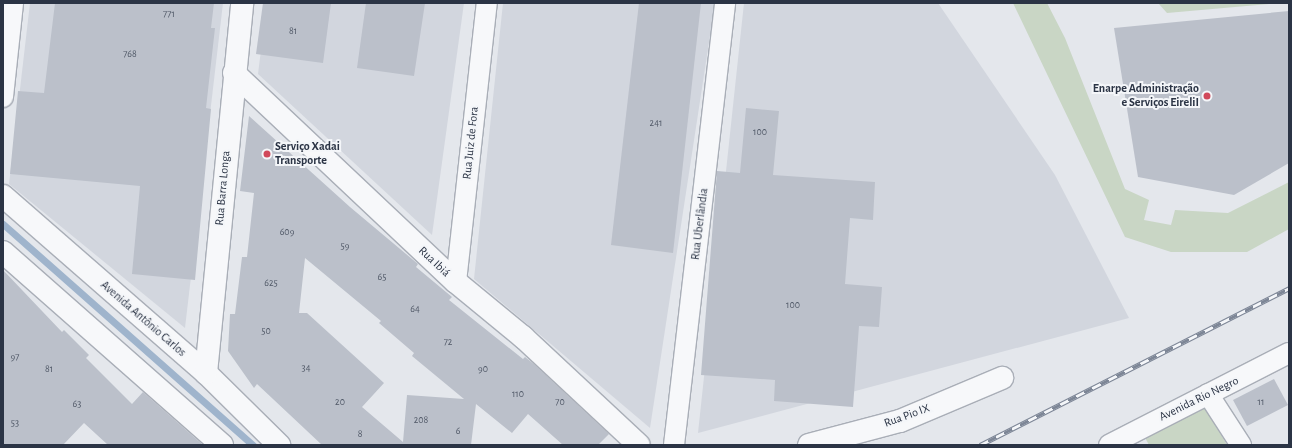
<!DOCTYPE html>
<html>
<head>
<meta charset="utf-8">
<style>
  body { margin:0 }
  #map { position:relative; width:1292px; height:448px; overflow:hidden; background:#e4e7ec; font-family:"Alegreya Sans",sans-serif }
  div>[style] { position:absolute }
  .built>* { inset:0; background:#d2d6de }
  .green>* { inset:0; background:#c9d6c5 }
  .stream>* { height:7px; margin:-3.5px; padding:0 3.5px; transform-origin:3.5px; border-radius:3.5px; background:#9fb4cc }
  .building>* { inset:0; background:#bbc0ca }
  .roads { filter:drop-shadow(1px 0 #a9aeb7) drop-shadow(-1px 0 #a9aeb7) drop-shadow(0 1px #a9aeb7) drop-shadow(0 -1px #a9aeb7) }
  .minor>* { height:20px; margin:-10px; padding:0 10px; transform-origin:10px; border-radius:10px; background:#f7f8fa }
  .tertiary>* { height:22px; margin:-11px; padding:0 11px; transform-origin:11px; border-radius:11px; background:#f7f8fa }
  .rail>* { height:4.5px; margin-top:-2.25px; transform-origin:0; background:repeating-linear-gradient(90deg,#f4f6f9 0 9px,#7d8696 0 18px); box-sizing:border-box; border-block:1px solid #7d8696 }
  .dots>* { width:11px; height:11px; translate:-50% -50%; box-sizing:border-box; border:2px solid #f4f6f9; border-radius:50% }
  span { translate:-50% -50%; white-space:nowrap; text-align:center; line-height:1.15; -webkit-text-stroke:4px #f4f6f9; paint-order:stroke }
  .number-label { font-size:10px; color:#4f5766 }
  .number-label span { -webkit-text-stroke-width:0 }
  .poi-label { font-size:12px; color:#2b3445; font-weight:700 }
  .right { translate:-100% -50%; text-align:right }
  .left { translate:0 -50%; text-align:left }
  .street-label { font-size:12px; color:#2b3445 }
  .frame { position:absolute; inset:0; border:4px solid #2b3445; pointer-events:none }
</style>
</head>
<body>
<div id="map">
  <div class="built">
    <i style="clip-path:polygon(30px 3px,223px 3px,185px 328px,9px 184px)"></i>
    <i style="clip-path:polygon(267px 3px,464px 3px,432px 235px,258px 74px)"></i>
    <i style="clip-path:polygon(503px 3px,715px 3px,650px 428px,474px 279px)"></i>
    <i style="clip-path:polygon(744px 3px,938px 3px,1055px 175px,1129px 318px,698px 433px)"></i>
  </div>
  <div class="green">
    <i style="clip-path:polygon(1013px 3px,1047px 3px,1065px 38px,1125px 189px,1149px 200px,1144px 220px,1171px 225px,1175px 210px,1228px 213px,1289px 182px,1289px 229px,1247px 252px,1171px 252px,1125px 237px)"></i>
    <i style="clip-path:polygon(1158px 3px,1279px 3px,1167px 13px)"></i>
    <i style="clip-path:polygon(1202px 401px,1227px 445px,1149px 445px,1143px 434px)"></i>
  </div>
  <div class="stream">
    <i style="left:3px;top:224px;width:334px;rotate:41.5deg"></i>
  </div>
  <div class="building">
    <i style="clip-path:polygon(55px 3px,214px 3px,211px 28px,215px 28px,206px 108px,211px 109px,195px 280px,132px 274px,140px 186px,10px 174px,18px 91px,44px 93px)"></i>
    <i style="clip-path:polygon(263px 3px,331px 3px,323px 63px,256px 54px)"></i>
    <i style="clip-path:polygon(366px 3px,425px 3px,414px 76px,357px 68px)"></i>
    <i style="clip-path:polygon(639px 3px,701px 3px,673px 253px,611px 245px)"></i>
    <i style="clip-path:polygon(1289px 11px,1289px 163px,1234px 195px,1138px 177px,1114px 28px)"></i>
    <i style="clip-path:polygon(746px 108px,779px 111px,773px 175px,875px 182px,873px 220px,850px 218px,845px 284px,882px 287px,879px 327px,859px 326px,853px 407px,774px 401px,775px 380px,701px 375px,717px 171px,740px 173px)"></i>
    <i style="clip-path:polygon(evenodd,249px 116px,350px 207px,418px 264px,416px 267px,452px 297px,449px 300px,523px 359px,525px 357px,535px 365px,609px 434px,598px 445px,563px 445px,528px 414px,512px 433px,476px 404px,471px 445px,322px 445px,257px 384px,254px 388px,228px 351px,230px 314px,235px 314px,242px 257px,247px 257px,254px 193px,240px 191px,249px 116px,305px 258px,381px 321px,379px 323px,414px 353px,412px 356px,464px 399px,407px 395px,403px 442px,362px 407px,384px 383px,307px 313px,299px 313px,305px 258px)"></i>
    <i style="clip-path:polygon(3px 270px,62px 332px,64px 330px,89px 355px,86px 358px,132px 404px,143px 392px,203px 445px,108px 445px,84px 423px,63px 445px,3px 445px)"></i>
    <i style="clip-path:polygon(1274px 379px,1288px 405px,1247px 426px,1233px 400px)"></i>
  </div>
  <div class="roads">
    <div class="minor">
      <i style="left:3px;top:97px;width:95px;rotate:-83.9deg"></i>
      <i style="left:456px;top:282px;width:281px;rotate:-83.7deg"></i>
      <i style="left:1208px;top:394px;width:61px;rotate:57.1deg"></i>
      <i style="left:674px;top:445px;width:445px;rotate:-83.4deg"></i>
      <i style="left:1109px;top:445px;width:202px;rotate:-27.1deg"></i>
    </div>
    <div class="tertiary">
      <i style="left:234px;top:73px;width:305px;rotate:43.3deg"></i>
      <i style="left:456px;top:282px;width:87px;rotate:39.4deg"></i>
      <i style="left:523px;top:337px;width:158px;rotate:43deg"></i>
      <i style="left:3px;top:196px;width:269px;rotate:41.1deg"></i>
      <i style="left:206px;top:373px;width:103px;rotate:44.6deg"></i>
      <i style="left:3px;top:252px;width:292px;rotate:41.4deg"></i>
      <i style="left:206px;top:373px;width:372px;rotate:-84.4deg"></i>
      <i style="left:809px;top:445px;width:94px;rotate:-14.8deg"></i>
      <i style="left:900px;top:421px;width:111px;rotate:-22.9deg"></i>
    </div>
  </div>
  <div class="rail">
    <i style="left:980px;top:445px;width:347px;rotate:-26.9deg"></i>
  </div>
  <div class="dots">
    <i style="left:1207px;top:96px;background:#d1495b"></i>
    <i style="left:267px;top:154px;background:#d1495b"></i>
  </div>
  <div class="number-label">
    <span style="left:169px;top:15px">771</span>
    <span style="left:293px;top:32px">81</span>
    <span style="left:130px;top:55px">768</span>
    <span style="left:656px;top:124px">241</span>
    <span style="left:760px;top:133px">100</span>
    <span style="left:287px;top:233px">609</span>
    <span style="left:345px;top:247px">59</span>
    <span style="left:382px;top:278px">65</span>
    <span style="left:271px;top:284px">625</span>
    <span style="left:793px;top:306px">100</span>
    <span style="left:415px;top:310px">64</span>
    <span style="left:266px;top:332px">50</span>
    <span style="left:448px;top:343px">72</span>
    <span style="left:15px;top:358px">97</span>
    <span style="left:306px;top:369px">34</span>
    <span style="left:49px;top:370px">81</span>
    <span style="left:483px;top:370px">90</span>
    <span style="left:518px;top:395px">110</span>
    <span style="left:340px;top:403px">20</span>
    <span style="left:560px;top:403px">70</span>
    <span style="left:1261px;top:403px">11</span>
    <span style="left:77px;top:405px">63</span>
    <span style="left:421px;top:421px">208</span>
    <span style="left:15px;top:424px">53</span>
    <span style="left:458px;top:432px">6</span>
    <span style="left:360px;top:435px">8</span>
  </div>
  <div class="poi-label">
    <span class="right" style="left:1199px;top:96px">Enarpe Administração<br>e Serviços EireliI</span>
    <span class="left" style="left:275px;top:154px">Serviço Xadai<br>Transporte</span>
  </div>
  <div class="street-label">
    <span style="left:471px;top:143px;rotate:-84deg">Rua Juiz de Fora</span>
    <span style="left:223px;top:188px;rotate:-85deg">Rua Barra Longa</span>
    <span style="left:700px;top:224px;rotate:-83deg">Rua Uberlândia</span>
    <span style="left:434px;top:262px;rotate:43deg">Rua Ibiá</span>
    <span style="left:143px;top:319px;rotate:41deg">Avenida Antônio Carlos</span>
    <span style="left:1199px;top:399px;rotate:-26deg">Avenida Rio Negro</span>
    <span style="left:907px;top:416px;rotate:-20deg">Rua Pio IX</span>
  </div>
  <div class="frame"></div>
</div>
</body>
</html>
